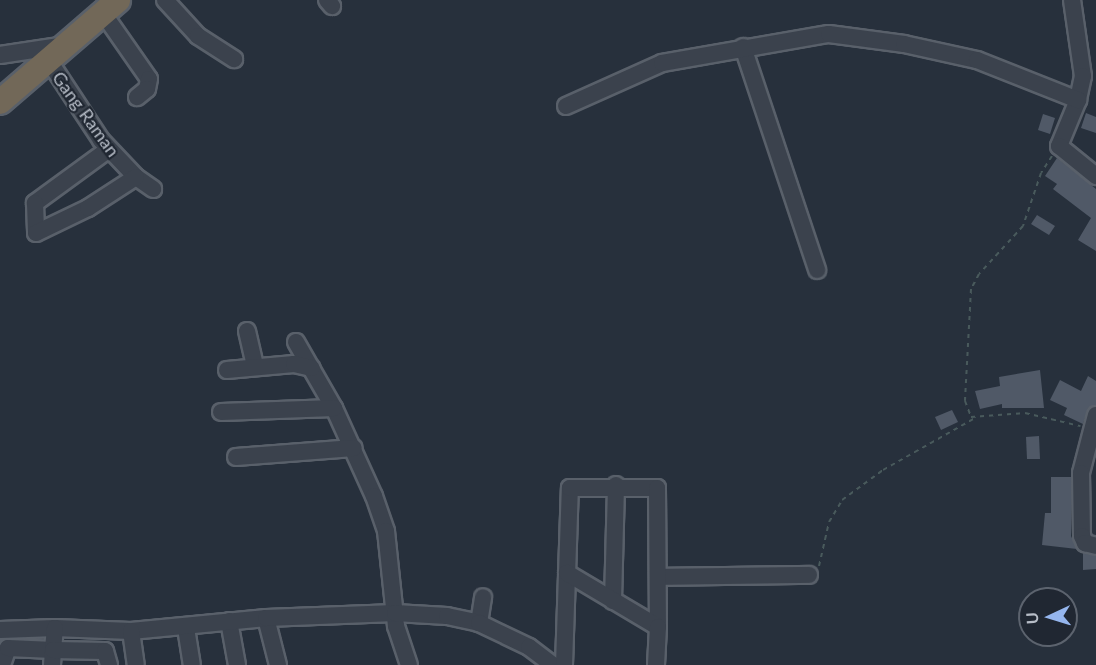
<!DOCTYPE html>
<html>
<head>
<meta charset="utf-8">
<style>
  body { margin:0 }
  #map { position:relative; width:1096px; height:665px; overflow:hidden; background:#27303c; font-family:Lato,sans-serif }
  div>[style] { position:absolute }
  .building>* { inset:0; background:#505967 }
  .path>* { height:2px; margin-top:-1px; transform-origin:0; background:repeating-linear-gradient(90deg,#495a5c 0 4.5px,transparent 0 9px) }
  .roads { filter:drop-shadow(2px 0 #59606a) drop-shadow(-2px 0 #59606a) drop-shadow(0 2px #59606a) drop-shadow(0 -2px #59606a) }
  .minor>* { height:16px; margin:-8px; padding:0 8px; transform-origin:8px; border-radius:8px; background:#3b424d }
  .highway>* { height:24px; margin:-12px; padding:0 12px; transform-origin:12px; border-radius:12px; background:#726858 }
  span { translate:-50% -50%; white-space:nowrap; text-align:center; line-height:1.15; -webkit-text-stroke:4.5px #202732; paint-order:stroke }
  .street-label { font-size:18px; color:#b7bdc7 }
  .north { position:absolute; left:1018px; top:587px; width:60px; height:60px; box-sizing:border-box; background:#202732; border:2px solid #5c636e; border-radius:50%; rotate:266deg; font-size:16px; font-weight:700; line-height:24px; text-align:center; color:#b7bdc7 }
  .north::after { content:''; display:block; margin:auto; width:21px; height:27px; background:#95b6ee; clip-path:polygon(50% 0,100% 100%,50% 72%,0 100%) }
</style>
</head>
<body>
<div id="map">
  <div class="building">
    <i style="clip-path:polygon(1086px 113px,1096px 117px,1096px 133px,1081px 128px)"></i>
    <i style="clip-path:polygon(1043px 114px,1055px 118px,1050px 134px,1038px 130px)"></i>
    <i style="clip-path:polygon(1057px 158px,1096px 189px,1096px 251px,1078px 240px,1091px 218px,1053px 189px,1057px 184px,1045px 176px)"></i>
    <i style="clip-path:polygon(1037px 215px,1055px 226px,1049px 235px,1031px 224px)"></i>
    <i style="clip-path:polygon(1040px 370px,1044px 408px,1002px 408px,1002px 404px,980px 409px,975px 391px,1000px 386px,999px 377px)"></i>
    <i style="clip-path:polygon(1088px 376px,1096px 381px,1096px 405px,1088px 408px,1083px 424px,1064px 415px,1067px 408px,1050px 400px,1060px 380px,1081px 391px)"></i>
    <i style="clip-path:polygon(952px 410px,958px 422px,941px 430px,935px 417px)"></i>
    <i style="clip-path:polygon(1039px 436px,1040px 459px,1027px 459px,1026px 437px)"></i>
    <i style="clip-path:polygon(1051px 477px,1071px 477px,1071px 536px,1077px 549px,1042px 545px,1045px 513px,1051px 513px)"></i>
    <i style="clip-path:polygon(1083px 553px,1096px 556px,1096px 569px,1083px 570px)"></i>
  </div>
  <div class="path">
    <i style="left:1052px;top:156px;width:20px;rotate:123deg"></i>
    <i style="left:1041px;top:173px;width:56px;rotate:108.8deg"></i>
    <i style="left:1023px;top:226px;width:65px;rotate:132.5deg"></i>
    <i style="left:979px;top:274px;width:17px;rotate:118deg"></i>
    <i style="left:971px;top:289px;width:112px;rotate:93.1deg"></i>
    <i style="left:965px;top:401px;width:17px;rotate:69deg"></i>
    <i style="left:971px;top:417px;width:54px;rotate:-4.2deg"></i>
    <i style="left:1025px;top:413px;width:57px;rotate:13.3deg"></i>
    <i style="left:819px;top:566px;width:45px;rotate:-77.2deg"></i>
    <i style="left:829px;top:522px;width:26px;rotate:-59deg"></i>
    <i style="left:842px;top:500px;width:51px;rotate:-36.2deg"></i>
    <i style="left:883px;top:470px;width:106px;rotate:-29.5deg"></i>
  </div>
  <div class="roads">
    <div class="minor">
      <i style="left:165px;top:0;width:49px;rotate:47.5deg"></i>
      <i style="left:198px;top:36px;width:43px;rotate:32.6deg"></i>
      <i style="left:327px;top:0;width:8px;rotate:50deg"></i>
      <i style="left:1072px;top:0;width:77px;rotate:81.8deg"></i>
      <i style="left:1083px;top:76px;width:25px;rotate:102deg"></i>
      <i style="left:1078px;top:100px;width:50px;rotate:112.4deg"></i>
      <i style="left:1059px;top:146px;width:48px;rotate:39deg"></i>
      <i style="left:103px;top:13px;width:80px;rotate:55.1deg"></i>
      <i style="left:149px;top:79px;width:10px;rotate:101deg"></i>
      <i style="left:147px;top:89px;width:13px;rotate:141deg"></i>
      <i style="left:743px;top:47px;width:235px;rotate:71.6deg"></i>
      <i style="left:0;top:55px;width:67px;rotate:-8.6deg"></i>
      <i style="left:49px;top:61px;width:95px;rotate:56.6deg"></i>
      <i style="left:101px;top:140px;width:51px;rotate:46.6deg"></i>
      <i style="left:136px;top:177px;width:21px;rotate:35deg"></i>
      <i style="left:566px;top:106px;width:105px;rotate:-24.1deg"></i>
      <i style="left:662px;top:63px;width:169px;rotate:-9.9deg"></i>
      <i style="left:829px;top:34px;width:76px;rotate:7.6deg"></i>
      <i style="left:904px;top:44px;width:75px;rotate:12.4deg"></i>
      <i style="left:977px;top:60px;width:109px;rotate:21.6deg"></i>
      <i style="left:109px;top:149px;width:92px;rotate:143.9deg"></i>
      <i style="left:35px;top:203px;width:30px;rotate:88deg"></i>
      <i style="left:36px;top:233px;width:58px;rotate:-25.7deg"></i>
      <i style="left:88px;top:208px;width:57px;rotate:-32.9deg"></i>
      <i style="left:247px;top:331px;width:37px;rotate:77deg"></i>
      <i style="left:296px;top:342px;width:76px;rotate:60.1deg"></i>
      <i style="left:334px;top:408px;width:97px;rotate:65.6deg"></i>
      <i style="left:374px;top:496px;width:37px;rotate:71deg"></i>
      <i style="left:386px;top:531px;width:96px;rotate:84deg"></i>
      <i style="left:396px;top:626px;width:41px;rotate:71.6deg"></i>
      <i style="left:227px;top:370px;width:67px;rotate:-5.1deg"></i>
      <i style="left:294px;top:364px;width:18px;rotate:13deg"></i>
      <i style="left:221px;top:412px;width:113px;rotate:-2deg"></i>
      <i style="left:1096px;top:415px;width:60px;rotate:104.5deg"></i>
      <i style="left:1081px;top:473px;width:63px;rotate:89.1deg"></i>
      <i style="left:1082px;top:536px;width:8px;rotate:67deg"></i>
      <i style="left:1085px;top:543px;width:11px;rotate:15deg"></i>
      <i style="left:236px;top:457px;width:118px;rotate:-4.4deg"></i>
      <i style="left:659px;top:577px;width:150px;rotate:-0.8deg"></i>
      <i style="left:613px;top:601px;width:116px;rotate:-88.5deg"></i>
      <i style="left:266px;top:618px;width:49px;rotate:75.7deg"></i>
      <i style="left:229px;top:621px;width:45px;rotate:79.7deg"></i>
      <i style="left:479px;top:623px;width:26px;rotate:-81deg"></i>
      <i style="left:186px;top:628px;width:37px;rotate:81deg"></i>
      <i style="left:0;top:630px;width:55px;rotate:-2.1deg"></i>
      <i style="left:55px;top:628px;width:76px;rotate:2.3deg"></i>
      <i style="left:131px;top:631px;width:136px;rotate:-5.5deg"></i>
      <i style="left:266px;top:618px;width:129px;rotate:-2.2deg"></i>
      <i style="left:395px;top:613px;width:52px;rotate:3.3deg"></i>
      <i style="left:447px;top:616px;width:33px;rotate:12deg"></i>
      <i style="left:479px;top:623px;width:55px;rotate:25.6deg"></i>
      <i style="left:529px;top:647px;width:30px;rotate:37deg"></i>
      <i style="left:131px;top:631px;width:34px;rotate:82deg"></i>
      <i style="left:2px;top:665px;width:18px;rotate:-71deg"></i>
      <i style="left:8px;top:648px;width:45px;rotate:2.5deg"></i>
      <i style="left:53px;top:650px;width:22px;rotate:-85deg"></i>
      <i style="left:52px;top:665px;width:15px;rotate:-86deg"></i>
      <i style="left:53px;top:650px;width:52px;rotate:1.1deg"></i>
      <i style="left:105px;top:651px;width:15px;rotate:74deg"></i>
      <i style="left:564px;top:665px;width:177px;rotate:-88.1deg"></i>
      <i style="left:570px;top:488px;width:87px"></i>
      <i style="left:657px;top:488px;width:139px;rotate:89.6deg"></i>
      <i style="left:658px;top:627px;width:106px;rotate:-149.3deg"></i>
      <i style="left:656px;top:665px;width:38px;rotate:-87deg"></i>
    </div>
    <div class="highway">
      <i style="left:0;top:102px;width:156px;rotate:-40.8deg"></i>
    </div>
  </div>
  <div class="street-label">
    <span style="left:86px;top:114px;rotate:54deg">Gang Raman</span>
  </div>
  <div class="north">U</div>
</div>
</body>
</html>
